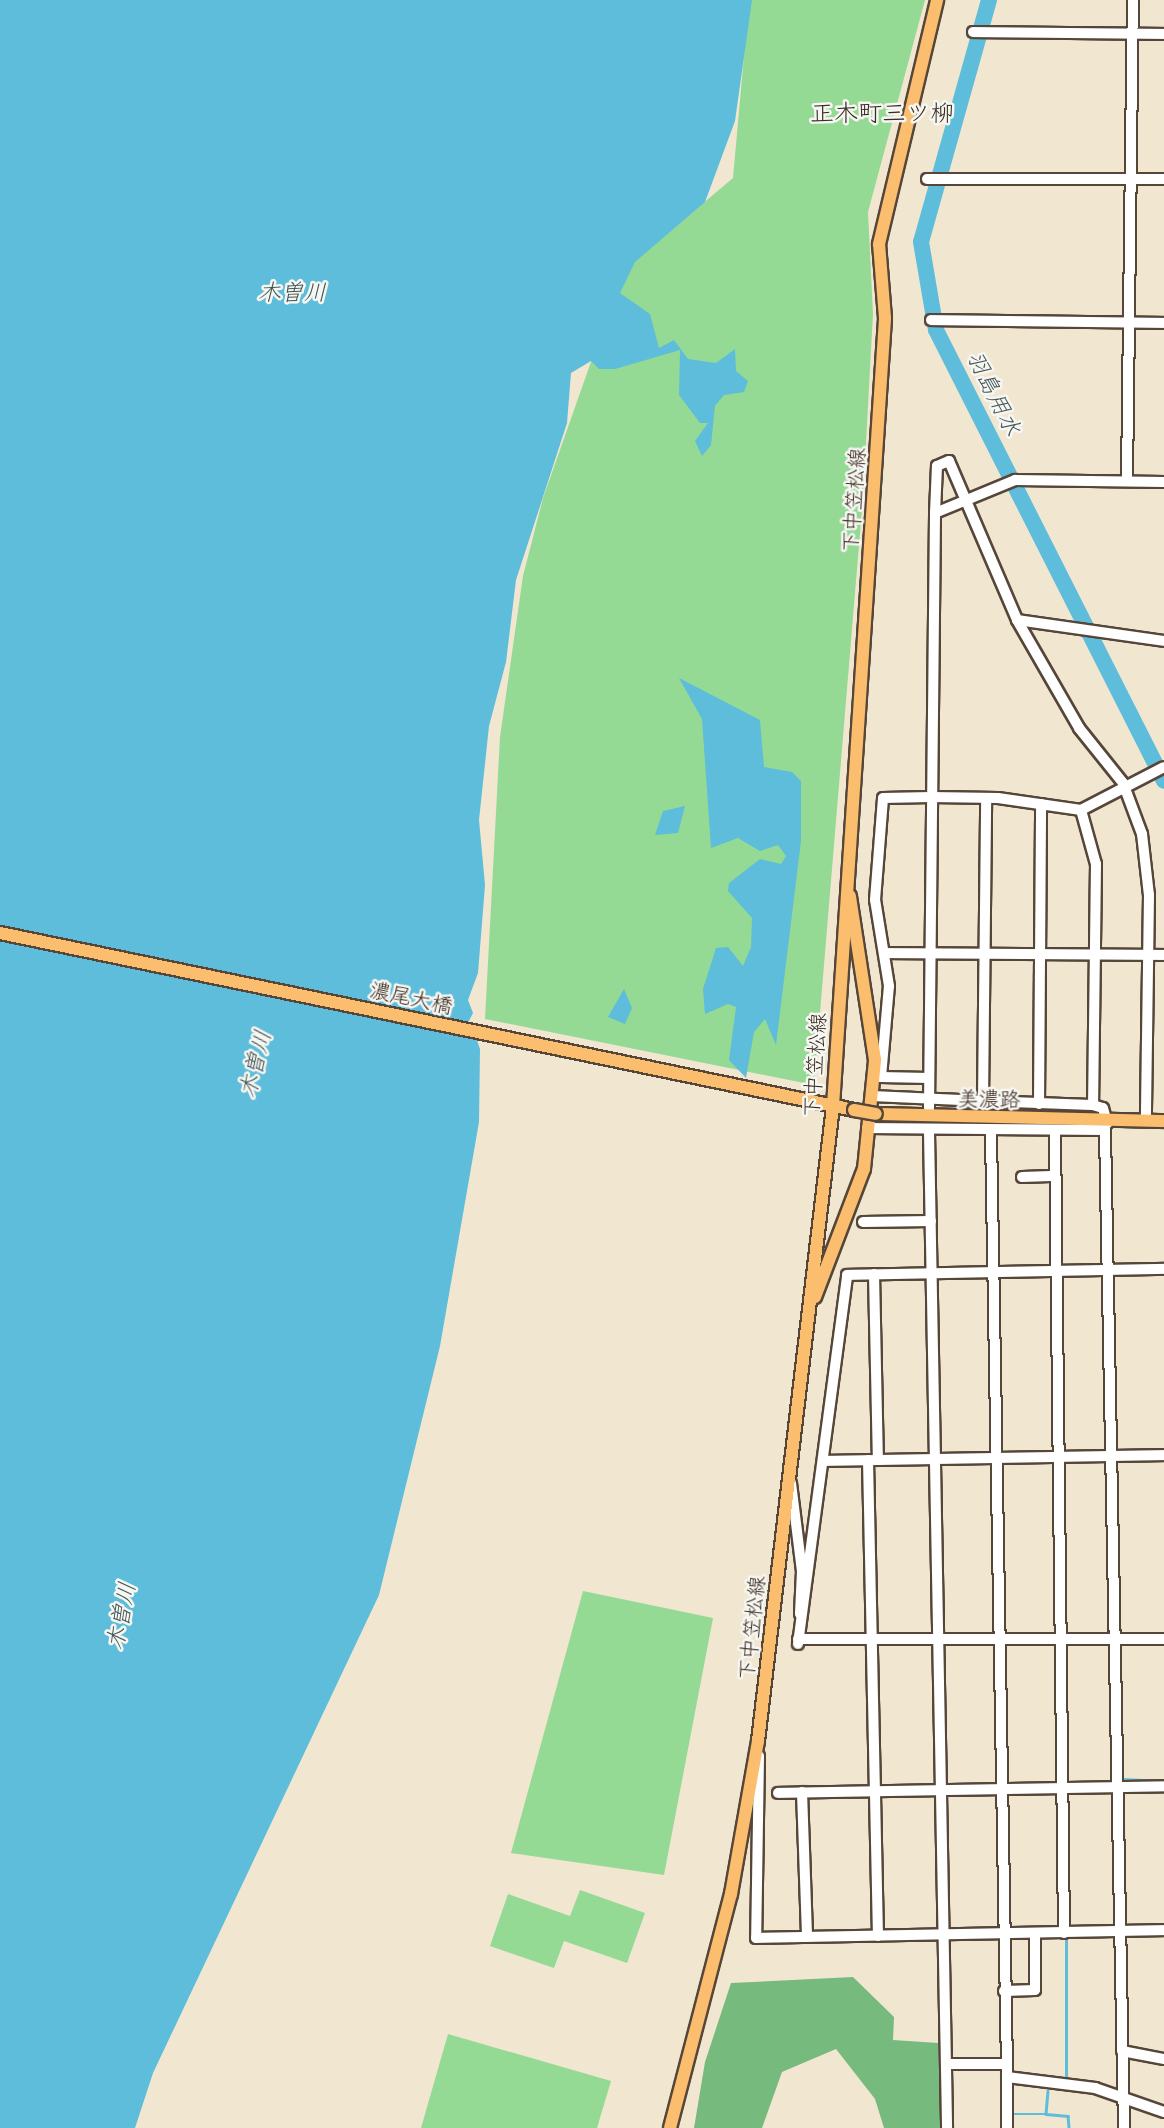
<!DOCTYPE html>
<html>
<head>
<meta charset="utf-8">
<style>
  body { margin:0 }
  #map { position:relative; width:1164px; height:2128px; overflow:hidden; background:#f1e6d0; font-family:"Shantell Sans","Klee One",sans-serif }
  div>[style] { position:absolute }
  .green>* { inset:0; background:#94da94 }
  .forest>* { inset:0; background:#77ba7e }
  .water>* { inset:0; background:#5dbddb }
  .stream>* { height:2.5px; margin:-1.25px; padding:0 1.25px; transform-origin:1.25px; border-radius:1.25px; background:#5dbddb }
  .river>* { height:16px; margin:-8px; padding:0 8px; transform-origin:8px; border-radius:8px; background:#5dbddb }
  .roads { filter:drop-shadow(2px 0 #564639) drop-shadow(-2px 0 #564639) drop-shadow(0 2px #564639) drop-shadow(0 -2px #564639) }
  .minor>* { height:10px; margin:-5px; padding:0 5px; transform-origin:5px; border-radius:5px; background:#fff }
  .major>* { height:12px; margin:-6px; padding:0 6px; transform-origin:6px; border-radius:6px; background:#fbbd6e }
  .bridges { filter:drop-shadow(2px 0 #564639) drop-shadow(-2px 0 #564639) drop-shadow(0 2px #564639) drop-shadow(0 -2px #564639) }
  .major-bridge>* { height:12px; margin:-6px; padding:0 6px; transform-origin:6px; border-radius:6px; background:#fbbd6e }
  span { translate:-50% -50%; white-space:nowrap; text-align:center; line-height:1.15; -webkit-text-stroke:5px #f6f6f2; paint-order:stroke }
  .street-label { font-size:21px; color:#3b2a1e }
  .water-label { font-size:23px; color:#455657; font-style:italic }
  .quarter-label { font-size:24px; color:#3b2a1e }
</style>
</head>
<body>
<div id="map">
  <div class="green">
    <i style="clip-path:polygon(749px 0,925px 0,868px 212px,873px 314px,863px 497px,814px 1085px,485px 1019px,500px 737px,523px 576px,543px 498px,623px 271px,733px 178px)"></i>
    <i style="clip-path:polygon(583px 1591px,713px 1618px,664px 1875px,511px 1853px)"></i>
    <i style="clip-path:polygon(580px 1890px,645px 1913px,627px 1963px,564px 1941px,554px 1968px,490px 1946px,508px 1894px,570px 1916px)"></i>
    <i style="clip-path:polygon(448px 2034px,611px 2081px,597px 2128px,421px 2128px)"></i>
  </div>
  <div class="forest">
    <i style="clip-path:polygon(853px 1977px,894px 2017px,893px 2040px,938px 2043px,942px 2128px,884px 2128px,875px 2099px,836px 2049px,782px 2072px,762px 2128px,694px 2128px,705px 2062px,731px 1983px)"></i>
  </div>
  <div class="water">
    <i style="clip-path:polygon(0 0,752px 0,735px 121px,705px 202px,635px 262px,620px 293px,650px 314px,659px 348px,674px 340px,688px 359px,716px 363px,735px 349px,736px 371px,748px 381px,744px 392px,724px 395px,715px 406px,711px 445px,702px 456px,695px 441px,708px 423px,700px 423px,679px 395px,680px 350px,615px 369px,599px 369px,591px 361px,571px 373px,567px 423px,516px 580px,506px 662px,489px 726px,479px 820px,485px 885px,478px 973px,468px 1000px,473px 1013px,461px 1036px,475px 1035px,480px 1049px,479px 1122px,440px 1346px,379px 1595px,153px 2073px,135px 2128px,0 2128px)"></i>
    <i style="clip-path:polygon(679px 678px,760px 720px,764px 767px,792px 772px,801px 781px,801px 841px,776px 1045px,765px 1019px,754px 1032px,746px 1078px,729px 1060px,736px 1007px,728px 1004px,705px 1014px,703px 989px,716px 948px,728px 947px,743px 966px,751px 947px,752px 918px,728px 891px,729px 883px,760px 859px,781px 864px,786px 856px,778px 845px,760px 851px,738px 838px,711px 848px,702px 719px)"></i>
    <i style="clip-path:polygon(685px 806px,678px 833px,655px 835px,663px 811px)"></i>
    <i style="clip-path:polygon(624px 989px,632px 1008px,625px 1024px,608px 1017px)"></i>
  </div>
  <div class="stream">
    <i style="left:1117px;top:1479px;width:149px;rotate:89.2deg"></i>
    <i style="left:1120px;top:1646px;width:133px;rotate:89.1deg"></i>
    <i style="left:1122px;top:1779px;width:42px;rotate:2.7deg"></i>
    <i style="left:1123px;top:1795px;width:130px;rotate:89.1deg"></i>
    <i style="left:1125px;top:1936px;width:28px;rotate:88deg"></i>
    <i style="left:1066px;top:2080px;width:143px;rotate:-90deg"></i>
    <i style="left:1066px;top:1937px;width:46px;rotate:-1.2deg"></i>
    <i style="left:1048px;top:2091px;width:23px;rotate:95deg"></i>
    <i style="left:1046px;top:2114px;width:22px;rotate:5deg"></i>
    <i style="left:1068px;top:2116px;width:12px;rotate:85deg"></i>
    <i style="left:1011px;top:2114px;width:35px"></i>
  </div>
  <div class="river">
    <i style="left:989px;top:0;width:251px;rotate:105.7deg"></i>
    <i style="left:921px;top:242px;width:89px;rotate:80.3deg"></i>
    <i style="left:936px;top:330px;width:505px;rotate:63.18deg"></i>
  </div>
  <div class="roads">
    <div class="minor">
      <i style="left:973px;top:32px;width:191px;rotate:0.6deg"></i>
      <i style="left:927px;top:179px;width:237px"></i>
      <i style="left:931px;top:320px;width:233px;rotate:0.7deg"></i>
      <i style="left:1127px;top:480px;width:480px;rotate:-89.3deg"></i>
      <i style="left:935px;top:513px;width:47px;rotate:-87.6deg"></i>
      <i style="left:937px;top:466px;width:13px;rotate:-23deg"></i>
      <i style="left:949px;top:461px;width:173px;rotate:66.8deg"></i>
      <i style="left:1017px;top:620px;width:125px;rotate:60.1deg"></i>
      <i style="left:1079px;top:728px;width:70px;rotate:51.3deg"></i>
      <i style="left:1123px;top:783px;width:54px;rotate:69.6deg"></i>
      <i style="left:1142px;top:834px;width:61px;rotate:83.5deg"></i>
      <i style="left:1149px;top:895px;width:225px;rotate:90.8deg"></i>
      <i style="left:1017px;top:620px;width:148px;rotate:8.1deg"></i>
      <i style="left:1081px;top:810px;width:93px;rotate:-27.4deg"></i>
      <i style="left:884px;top:953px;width:280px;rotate:0.4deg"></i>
      <i style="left:929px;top:1078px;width:48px;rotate:-178.8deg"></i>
      <i style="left:881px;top:1077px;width:91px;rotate:-85deg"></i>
      <i style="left:889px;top:986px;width:87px;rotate:-99.2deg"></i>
      <i style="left:875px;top:900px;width:102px;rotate:-85.5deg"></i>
      <i style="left:883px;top:798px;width:48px;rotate:-1.2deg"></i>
      <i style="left:931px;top:797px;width:67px;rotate:0.9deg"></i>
      <i style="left:998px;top:798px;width:84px;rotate:8.2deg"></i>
      <i style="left:1081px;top:810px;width:56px;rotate:74.5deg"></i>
      <i style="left:1096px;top:864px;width:241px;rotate:90.7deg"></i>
      <i style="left:1093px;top:1105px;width:110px;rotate:-177.9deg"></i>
      <i style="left:983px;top:1101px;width:303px;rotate:-89.4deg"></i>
      <i style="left:872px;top:1096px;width:111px;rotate:2.6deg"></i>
      <i style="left:1039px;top:1104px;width:300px;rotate:-89.6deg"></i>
      <i style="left:1093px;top:1105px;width:10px;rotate:17deg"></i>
      <i style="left:1103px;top:1108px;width:16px;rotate:75deg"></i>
      <i style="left:929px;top:1108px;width:595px;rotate:-89.42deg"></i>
      <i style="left:935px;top:513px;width:87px;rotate:-22.4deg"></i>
      <i style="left:1015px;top:480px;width:149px;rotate:0.8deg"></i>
      <i style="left:867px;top:1128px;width:238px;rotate:0.5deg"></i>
      <i style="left:1105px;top:1130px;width:998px;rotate:88.91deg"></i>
      <i style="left:1055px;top:1130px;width:803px;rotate:89.36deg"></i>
      <i style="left:929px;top:1132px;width:996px;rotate:88.96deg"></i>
      <i style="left:991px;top:1133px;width:931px;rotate:89.02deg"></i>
      <i style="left:1022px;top:1177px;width:29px;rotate:-2deg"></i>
      <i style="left:863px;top:1222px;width:68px;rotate:-0.8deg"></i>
      <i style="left:874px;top:1274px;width:186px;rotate:88.8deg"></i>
      <i style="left:868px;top:1460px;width:476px;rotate:88.8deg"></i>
      <i style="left:825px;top:1461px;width:339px;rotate:-1deg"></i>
      <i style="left:791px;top:1483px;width:89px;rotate:82.9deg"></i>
      <i style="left:802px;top:1571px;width:43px;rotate:92.7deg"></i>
      <i style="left:798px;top:1639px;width:366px"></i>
      <i style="left:798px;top:1644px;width:372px;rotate:-82.4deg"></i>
      <i style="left:847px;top:1275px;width:317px;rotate:-1.1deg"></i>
      <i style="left:759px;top:1756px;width:182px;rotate:90.9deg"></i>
      <i style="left:756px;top:1938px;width:408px;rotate:-1.1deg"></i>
      <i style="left:802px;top:1792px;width:145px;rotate:88deg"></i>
      <i style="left:778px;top:1793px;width:386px;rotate:-1deg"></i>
      <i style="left:1004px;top:1991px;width:31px;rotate:-2deg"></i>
      <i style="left:1035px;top:1990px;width:57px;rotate:-90deg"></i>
      <i style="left:1122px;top:2051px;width:43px;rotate:10.8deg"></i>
      <i style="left:946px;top:2064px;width:61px"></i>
      <i style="left:1007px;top:2064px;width:13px;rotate:90deg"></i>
      <i style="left:1007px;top:2077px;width:89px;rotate:7.1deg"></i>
      <i style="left:1095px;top:2088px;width:73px;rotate:19.2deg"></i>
      <i style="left:1007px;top:2077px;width:51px;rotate:90deg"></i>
    </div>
    <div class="major">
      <i style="left:0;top:933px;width:872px;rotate:11.71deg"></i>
      <i style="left:876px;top:1114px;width:288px;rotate:1.4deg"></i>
      <i style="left:815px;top:1297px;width:137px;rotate:-69.1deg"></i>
      <i style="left:864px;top:1169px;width:110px;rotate:-84.2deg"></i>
      <i style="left:875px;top:1060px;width:166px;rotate:-98.7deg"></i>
      <i style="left:670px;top:2128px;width:242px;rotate:-75.4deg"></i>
      <i style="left:731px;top:1894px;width:155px;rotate:-80deg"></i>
      <i style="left:758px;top:1741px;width:639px;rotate:-83.26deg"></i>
      <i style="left:833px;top:1106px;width:790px;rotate:-86.22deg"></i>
      <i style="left:885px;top:318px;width:74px;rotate:-94.6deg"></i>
      <i style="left:879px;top:244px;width:251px;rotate:-76.6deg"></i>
    </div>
  </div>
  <div class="bridges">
    <div class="major-bridge">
      <i style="left:854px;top:1110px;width:22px;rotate:10deg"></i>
    </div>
  </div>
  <div class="street-label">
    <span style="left:854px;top:500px;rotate:-86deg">下中笠松線</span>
    <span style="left:411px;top:998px;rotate:12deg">濃尾大橋</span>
    <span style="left:815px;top:1065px;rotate:-86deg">下中笠松線</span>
    <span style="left:989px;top:1099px;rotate:1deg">美濃路</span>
    <span style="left:752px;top:1628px;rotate:-84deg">下中笠松線</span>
  </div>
  <div class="water-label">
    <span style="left:292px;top:292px">木曽川</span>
    <span style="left:994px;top:393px;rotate:63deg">羽島用水</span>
    <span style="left:255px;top:1064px;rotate:-76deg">木曽川</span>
    <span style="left:121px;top:1616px;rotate:-79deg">木曽川</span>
  </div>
  <div class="quarter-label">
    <span style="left:882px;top:114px">正木町三ツ柳</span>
  </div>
</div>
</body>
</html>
